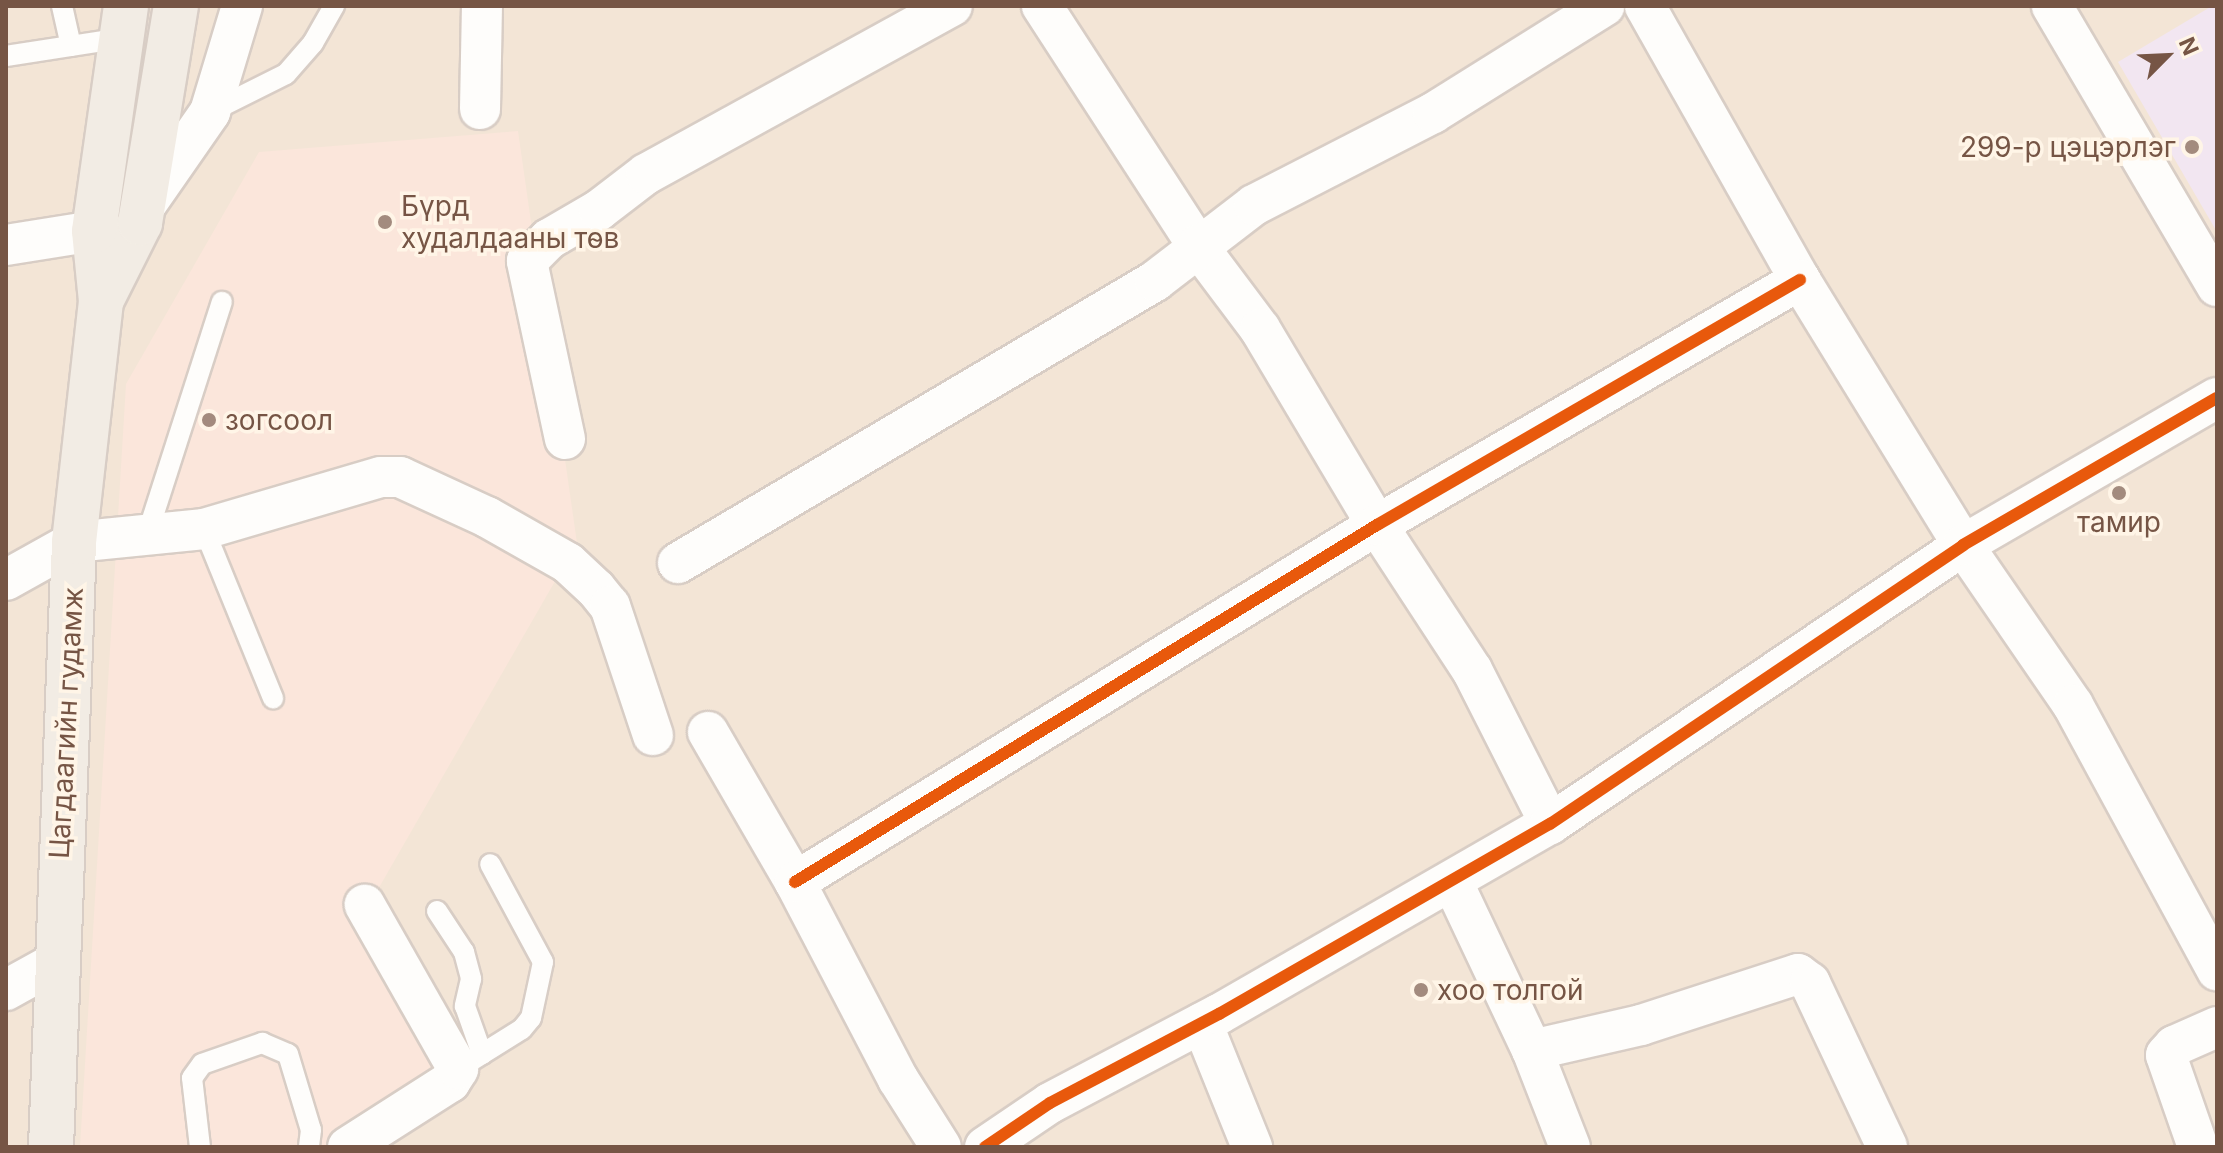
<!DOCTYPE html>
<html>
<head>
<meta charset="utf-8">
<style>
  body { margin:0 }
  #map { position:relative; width:2223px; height:1153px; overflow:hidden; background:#f7f0e7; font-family:Inter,sans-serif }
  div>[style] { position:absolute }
  .residential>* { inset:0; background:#f3e5d6 }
  .commercial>* { inset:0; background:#fbe6db }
  .education>* { inset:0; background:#f2e6f1 }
  .roads { filter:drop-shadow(2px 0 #d8cdc5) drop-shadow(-2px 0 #d8cdc5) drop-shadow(0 2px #d8cdc5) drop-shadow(0 -2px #d8cdc5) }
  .lane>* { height:20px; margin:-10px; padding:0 10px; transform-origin:10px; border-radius:10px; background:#fefdfb }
  .street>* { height:40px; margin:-20px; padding:0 20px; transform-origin:20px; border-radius:20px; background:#fefdfb }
  .primary>* { height:44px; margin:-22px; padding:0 22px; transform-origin:22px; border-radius:22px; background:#f2ece4 }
  .cycleway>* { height:12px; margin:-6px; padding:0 6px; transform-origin:6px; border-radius:6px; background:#e8590c }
  .dots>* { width:22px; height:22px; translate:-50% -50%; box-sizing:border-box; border:4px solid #fff5e7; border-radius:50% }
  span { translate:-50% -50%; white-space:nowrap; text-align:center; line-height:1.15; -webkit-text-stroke:7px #fff5e7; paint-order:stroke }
  .poi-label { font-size:28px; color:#765545 }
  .right { translate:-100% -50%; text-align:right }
  .left { translate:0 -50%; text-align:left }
  .street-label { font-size:28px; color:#765545 }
  .frame { position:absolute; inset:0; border:8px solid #765545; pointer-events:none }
  .north { position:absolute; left:2127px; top:16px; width:80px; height:80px; -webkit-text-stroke:6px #fff5e7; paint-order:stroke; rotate:66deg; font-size:22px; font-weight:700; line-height:32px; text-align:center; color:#765545 }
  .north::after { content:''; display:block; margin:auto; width:28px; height:36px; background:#765545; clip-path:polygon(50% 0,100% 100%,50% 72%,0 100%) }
</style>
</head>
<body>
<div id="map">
  <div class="residential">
    <i style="clip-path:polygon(6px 6px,2217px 6px,2217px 1147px,6px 1147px)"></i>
  </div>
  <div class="commercial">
    <i style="clip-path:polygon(518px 131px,577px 543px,373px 898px,473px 1079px,362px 1147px,80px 1147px,126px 384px,259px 152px)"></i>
  </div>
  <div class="education">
    <i style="clip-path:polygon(2212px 6px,2217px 6px,2217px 232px,2118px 62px)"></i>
  </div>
  <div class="roads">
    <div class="lane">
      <i style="left:62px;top:6px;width:41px;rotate:77.3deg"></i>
      <i style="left:6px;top:56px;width:117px;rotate:-8.8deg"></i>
      <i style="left:210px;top:112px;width:85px;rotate:-26.6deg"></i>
      <i style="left:286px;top:74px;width:41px;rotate:-48.9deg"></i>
      <i style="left:313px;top:43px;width:43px;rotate:-60.4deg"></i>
      <i style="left:204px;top:529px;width:183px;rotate:67.8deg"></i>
      <i style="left:147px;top:535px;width:245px;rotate:-72.2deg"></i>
      <i style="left:437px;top:911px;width:49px;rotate:56.6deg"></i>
      <i style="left:464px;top:952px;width:28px;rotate:75deg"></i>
      <i style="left:471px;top:979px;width:28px;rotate:103deg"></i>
      <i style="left:465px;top:1006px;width:51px;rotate:70.5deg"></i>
      <i style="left:458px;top:1069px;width:75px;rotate:-32deg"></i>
      <i style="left:522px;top:1029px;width:14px;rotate:-51deg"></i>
      <i style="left:531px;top:1018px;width:57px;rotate:-77.9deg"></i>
      <i style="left:543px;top:962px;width:111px;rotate:-118.4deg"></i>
      <i style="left:200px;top:1147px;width:69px;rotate:-96.6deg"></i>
      <i style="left:192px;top:1078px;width:17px;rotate:-54deg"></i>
      <i style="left:202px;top:1064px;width:64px;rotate:-19.3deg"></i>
      <i style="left:262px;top:1043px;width:28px;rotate:23deg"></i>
      <i style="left:288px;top:1054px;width:79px;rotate:73.2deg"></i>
      <i style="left:311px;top:1130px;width:17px;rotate:97deg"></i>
    </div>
    <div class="street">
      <i style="left:1042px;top:6px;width:285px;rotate:57deg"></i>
      <i style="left:1197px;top:245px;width:105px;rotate:53.1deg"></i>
      <i style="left:1260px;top:329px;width:228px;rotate:59.2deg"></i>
      <i style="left:1377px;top:525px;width:173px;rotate:56.8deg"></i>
      <i style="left:1472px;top:670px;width:173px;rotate:63.1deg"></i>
      <i style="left:1645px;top:6px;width:315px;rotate:60.5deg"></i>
      <i style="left:1800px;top:280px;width:311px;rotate:58.4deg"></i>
      <i style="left:1963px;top:545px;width:194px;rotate:55.5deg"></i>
      <i style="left:2073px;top:705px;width:302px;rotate:61.5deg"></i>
      <i style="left:2052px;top:6px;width:325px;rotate:59.5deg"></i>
      <i style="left:480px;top:109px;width:103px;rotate:-88.9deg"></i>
      <i style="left:142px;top:210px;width:119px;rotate:-55.2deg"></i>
      <i style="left:210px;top:112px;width:111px;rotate:-73.2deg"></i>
      <i style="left:6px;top:245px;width:89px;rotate:-9deg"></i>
      <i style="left:565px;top:439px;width:182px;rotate:-102.1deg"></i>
      <i style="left:527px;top:261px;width:31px;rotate:-45deg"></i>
      <i style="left:549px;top:239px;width:58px;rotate:-30.1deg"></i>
      <i style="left:599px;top:210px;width:59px;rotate:-37.5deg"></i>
      <i style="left:646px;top:174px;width:349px;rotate:-28.8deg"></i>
      <i style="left:678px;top:563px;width:554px;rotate:-30.59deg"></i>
      <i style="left:1155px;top:281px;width:125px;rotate:-37.5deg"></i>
      <i style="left:1254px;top:205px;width:201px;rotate:-27.2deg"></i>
      <i style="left:1433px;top:113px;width:202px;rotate:-32deg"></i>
      <i style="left:6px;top:580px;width:78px;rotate:-29.2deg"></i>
      <i style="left:74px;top:542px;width:131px;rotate:-5.7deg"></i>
      <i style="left:204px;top:529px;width:184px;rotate:-16.4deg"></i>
      <i style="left:381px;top:477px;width:19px"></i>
      <i style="left:400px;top:477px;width:96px;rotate:24.7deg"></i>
      <i style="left:487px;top:517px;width:93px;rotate:29.6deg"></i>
      <i style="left:568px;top:563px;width:38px;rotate:43deg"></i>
      <i style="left:596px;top:589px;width:22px;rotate:51deg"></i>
      <i style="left:610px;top:606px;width:136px;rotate:71.6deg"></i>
      <i style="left:708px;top:732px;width:173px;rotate:59.9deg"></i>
      <i style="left:795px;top:882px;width:222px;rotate:62.4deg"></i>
      <i style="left:898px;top:1079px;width:80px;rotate:57.7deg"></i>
      <i style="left:1452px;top:881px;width:187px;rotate:64.7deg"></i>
      <i style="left:1532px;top:1050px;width:104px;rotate:68.6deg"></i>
      <i style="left:795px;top:882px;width:683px;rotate:-31.53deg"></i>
      <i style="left:1377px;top:525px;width:489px;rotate:-30.1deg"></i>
      <i style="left:6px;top:990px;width:56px;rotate:-28.9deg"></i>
      <i style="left:1202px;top:1023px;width:134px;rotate:68deg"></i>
      <i style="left:1532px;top:1050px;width:112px;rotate:-12.9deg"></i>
      <i style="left:1641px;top:1025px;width:165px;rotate:-18deg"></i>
      <i style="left:1798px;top:974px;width:15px;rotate:37deg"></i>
      <i style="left:1810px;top:983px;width:181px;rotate:64.8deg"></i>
      <i style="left:348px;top:1147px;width:121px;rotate:-32.5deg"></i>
      <i style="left:450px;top:1082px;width:15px;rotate:-58deg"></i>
      <i style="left:458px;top:1069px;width:189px;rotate:-119.6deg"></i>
      <i style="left:985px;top:1147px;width:78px;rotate:-34.1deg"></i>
      <i style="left:1050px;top:1103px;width:191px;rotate:-27.8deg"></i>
      <i style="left:1219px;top:1014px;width:382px;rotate:-29.9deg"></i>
      <i style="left:1550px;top:824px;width:498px;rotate:-34deg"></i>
      <i style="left:1963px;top:545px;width:293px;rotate:-30.1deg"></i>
      <i style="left:2198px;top:1147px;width:97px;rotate:-109.2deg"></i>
      <i style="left:2166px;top:1055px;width:12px;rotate:-48deg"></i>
      <i style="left:2174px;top:1046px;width:47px;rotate:-23.8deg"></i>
    </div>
    <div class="primary">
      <i style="left:101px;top:301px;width:87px;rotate:-63.4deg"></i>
      <i style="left:140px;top:223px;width:220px;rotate:-80.6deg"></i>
      <i style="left:51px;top:1147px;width:605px;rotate:-87.82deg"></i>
      <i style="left:74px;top:542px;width:243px;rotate:-83.6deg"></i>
      <i style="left:101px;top:301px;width:70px;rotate:-95.7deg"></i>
      <i style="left:94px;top:231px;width:227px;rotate:-81.9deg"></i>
    </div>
  </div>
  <div class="cycleway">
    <i style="left:795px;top:882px;width:683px;rotate:-31.53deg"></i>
    <i style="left:1377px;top:525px;width:489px;rotate:-30.1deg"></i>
    <i style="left:985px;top:1147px;width:78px;rotate:-34.1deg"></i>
    <i style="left:1050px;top:1103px;width:191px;rotate:-27.8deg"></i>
    <i style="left:1219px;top:1014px;width:382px;rotate:-29.9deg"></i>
    <i style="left:1550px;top:824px;width:498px;rotate:-34deg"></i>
    <i style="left:1963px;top:545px;width:293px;rotate:-30.1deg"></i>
  </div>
  <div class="dots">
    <i style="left:2192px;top:147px;background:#a38b7e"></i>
    <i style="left:385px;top:222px;background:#a38b7e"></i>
    <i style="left:209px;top:420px;background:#a38b7e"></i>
    <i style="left:2119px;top:493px;background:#a38b7e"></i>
    <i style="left:1421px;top:990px;background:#a38b7e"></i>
  </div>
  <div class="poi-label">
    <span class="right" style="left:2176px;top:147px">299-р цэцэрлэг</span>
    <span class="left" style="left:401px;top:222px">Бүрд<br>худалдааны төв</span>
    <span class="left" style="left:225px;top:420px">зогсоол</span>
    <span style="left:2119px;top:522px">тамир</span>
    <span class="left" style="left:1437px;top:990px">хоо толгой</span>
  </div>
  <div class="street-label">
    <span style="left:66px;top:723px;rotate:-87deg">Цагдаагийн гудамж</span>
  </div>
  <div class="frame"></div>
  <div class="north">N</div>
</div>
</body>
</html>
